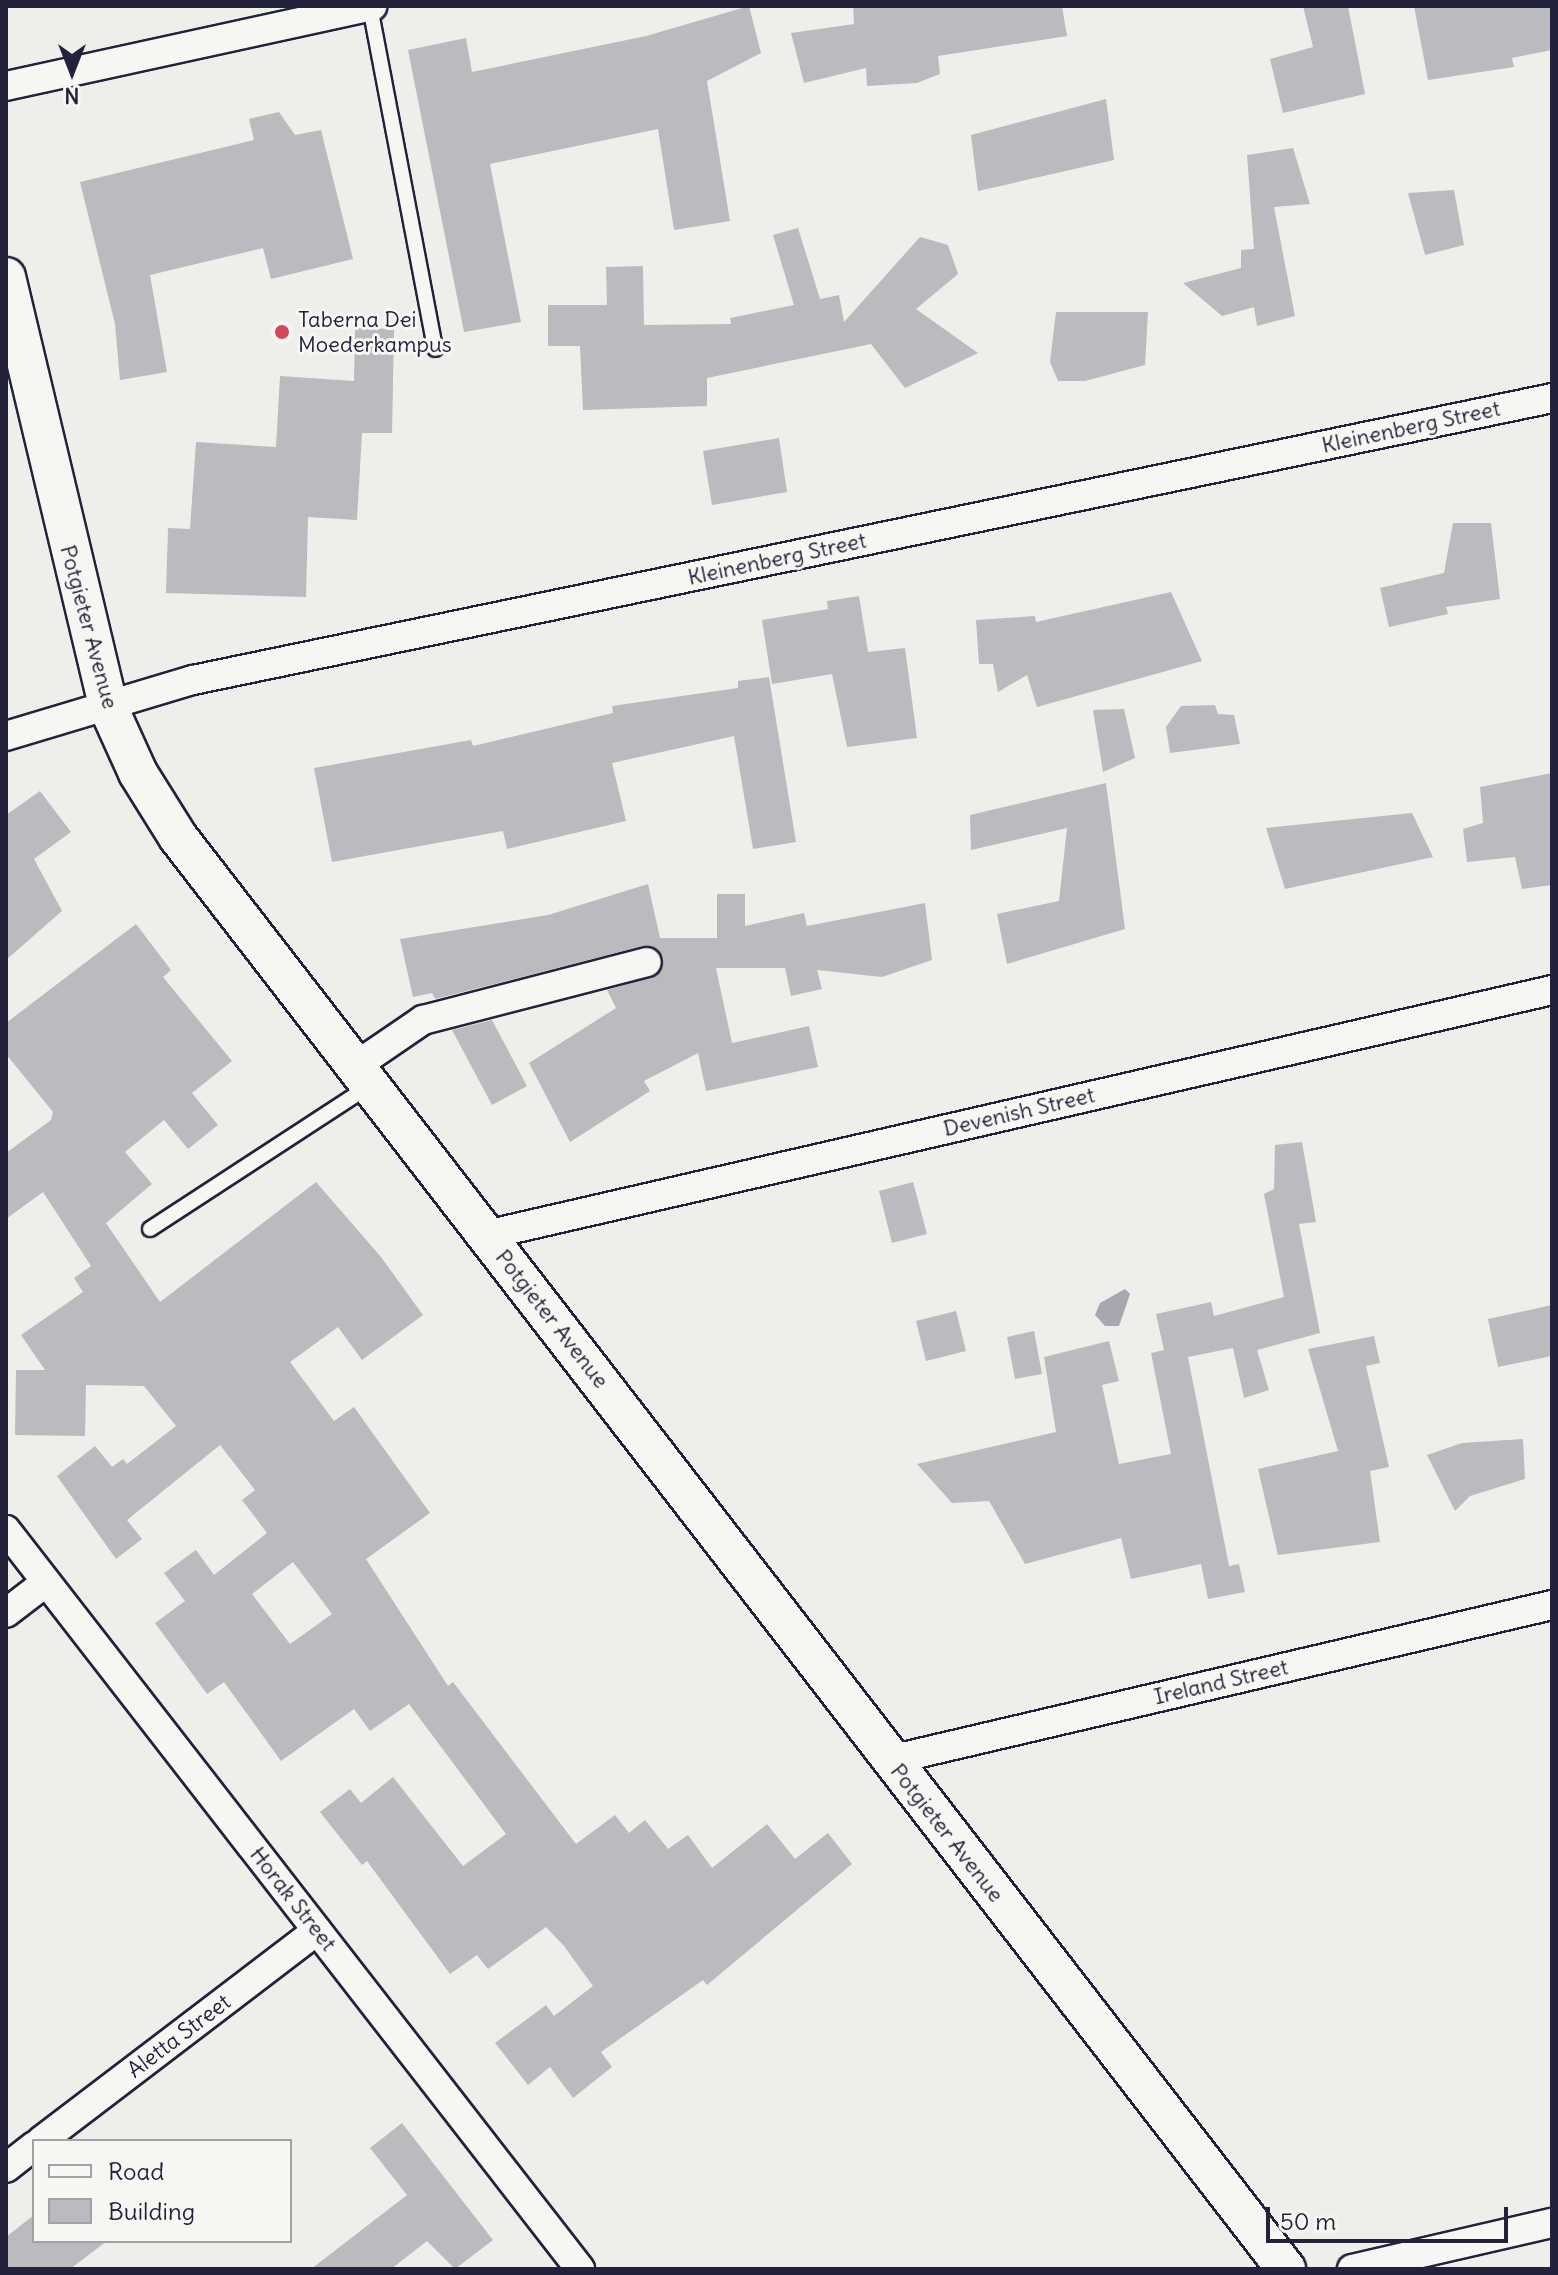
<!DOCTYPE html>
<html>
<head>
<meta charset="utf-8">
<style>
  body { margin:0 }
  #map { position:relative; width:1558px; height:2275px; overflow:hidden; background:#eeeeeb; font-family:Delius,sans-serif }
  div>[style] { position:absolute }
  .water>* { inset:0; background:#a7a7af }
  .building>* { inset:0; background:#bbbbbf }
  .roads { filter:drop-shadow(2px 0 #22223b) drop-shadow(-2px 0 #22223b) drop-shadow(0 2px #22223b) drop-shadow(0 -2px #22223b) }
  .lane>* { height:14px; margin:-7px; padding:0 7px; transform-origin:7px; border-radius:7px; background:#f6f6f2 }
  .street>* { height:28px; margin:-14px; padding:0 14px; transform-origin:14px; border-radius:14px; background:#f6f6f2 }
  .secondary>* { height:38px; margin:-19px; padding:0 19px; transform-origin:19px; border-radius:19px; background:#f6f6f2 }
  .dots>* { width:22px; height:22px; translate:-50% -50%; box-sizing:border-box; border:4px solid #f6f6f2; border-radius:50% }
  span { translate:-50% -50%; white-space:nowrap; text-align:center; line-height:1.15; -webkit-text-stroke:6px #f6f6f2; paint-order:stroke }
  .poi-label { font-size:22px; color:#22223b }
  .left { translate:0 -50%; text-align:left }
  .street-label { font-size:22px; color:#22223b }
  .frame { position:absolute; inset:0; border:8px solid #22223b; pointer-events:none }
  .legend { position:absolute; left:32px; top:2139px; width:260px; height:104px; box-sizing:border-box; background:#f6f6f2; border:2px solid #a1a1a9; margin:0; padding:10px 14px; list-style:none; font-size:24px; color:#22223b }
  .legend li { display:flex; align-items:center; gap:16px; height:40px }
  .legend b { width:40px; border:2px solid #a1a1a9 }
  .north { position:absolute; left:32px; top:32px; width:80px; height:80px; -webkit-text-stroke:6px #f6f6f2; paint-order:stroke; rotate:180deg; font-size:22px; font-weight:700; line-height:32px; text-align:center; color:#22223b }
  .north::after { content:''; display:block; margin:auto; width:28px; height:36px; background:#22223b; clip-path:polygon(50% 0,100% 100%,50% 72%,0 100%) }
  .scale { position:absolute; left:1266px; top:2207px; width:242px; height:36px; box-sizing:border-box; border:4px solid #22223b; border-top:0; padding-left:10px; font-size:24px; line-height:28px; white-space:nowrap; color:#22223b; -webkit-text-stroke:6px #f6f6f2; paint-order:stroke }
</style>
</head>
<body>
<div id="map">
  <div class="water">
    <i style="clip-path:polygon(1125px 1289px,1130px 1294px,1119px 1326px,1105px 1326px,1095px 1315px,1100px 1303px)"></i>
  </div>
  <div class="building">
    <i style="clip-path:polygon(749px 6px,761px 53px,707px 81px,730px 221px,674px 230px,658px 129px,490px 164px,521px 322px,464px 332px,408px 50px,466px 38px,472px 72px,646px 36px)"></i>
    <i style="clip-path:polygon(853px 6px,1062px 6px,1067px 36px,938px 56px,940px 74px,917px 83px,867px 86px,866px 68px,804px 83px,791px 33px,854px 24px)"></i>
    <i style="clip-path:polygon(1303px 6px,1348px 6px,1365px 94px,1283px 113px,1270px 59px,1313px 47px)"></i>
    <i style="clip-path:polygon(1414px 6px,1552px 6px,1552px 50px,1512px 58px,1514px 67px,1428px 80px)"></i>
    <i style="clip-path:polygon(1106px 99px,1114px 160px,978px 191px,971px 135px)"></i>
    <i style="clip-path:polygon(279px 112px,295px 135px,321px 130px,353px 259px,271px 279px,263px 248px,150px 275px,167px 372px,120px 380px,115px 324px,80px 182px,254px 140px,249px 119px)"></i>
    <i style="clip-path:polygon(1293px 148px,1310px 204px,1274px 207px,1295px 316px,1257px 326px,1254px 307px,1222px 316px,1183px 283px,1241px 268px,1241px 250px,1254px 249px,1247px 155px)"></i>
    <i style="clip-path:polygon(1454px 190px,1464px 245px,1425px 255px,1408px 193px)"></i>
    <i style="clip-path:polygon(798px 228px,820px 299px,839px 295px,844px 322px,920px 237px,948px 245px,958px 274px,916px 309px,978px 353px,905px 388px,871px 344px,707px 378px,707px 406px,583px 410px,580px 346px,548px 346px,548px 305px,607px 305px,606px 267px,643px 266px,644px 325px,731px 324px,730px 318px,794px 305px,773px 235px)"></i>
    <i style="clip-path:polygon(1056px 312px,1148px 312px,1145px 365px,1085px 381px,1058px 381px,1050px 362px)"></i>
    <i style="clip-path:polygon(355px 328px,394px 329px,392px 433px,362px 433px,357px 520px,308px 517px,306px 597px,166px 593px,168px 528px,190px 529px,196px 442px,276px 447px,280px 376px,354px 381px)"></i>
    <i style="clip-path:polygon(779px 438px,787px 492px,712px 505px,703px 451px)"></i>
    <i style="clip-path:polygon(1453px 523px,1491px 523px,1500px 599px,1446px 607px,1448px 614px,1389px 627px,1380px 588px,1444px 573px)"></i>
    <i style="clip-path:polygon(1171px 592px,1202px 661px,1037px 707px,1027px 675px,998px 692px,993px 664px,979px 664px,976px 620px,1035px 616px,1036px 622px)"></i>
    <i style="clip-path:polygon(859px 596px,868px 652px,905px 648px,917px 738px,847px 747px,832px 674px,772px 684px,762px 620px,828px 609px,827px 601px)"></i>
    <i style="clip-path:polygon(769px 677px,796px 842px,753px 849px,734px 736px,612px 763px,626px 821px,507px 849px,503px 831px,332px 862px,314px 768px,471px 740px,473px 746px,613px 713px,612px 706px,738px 688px,738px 681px)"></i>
    <i style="clip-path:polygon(1215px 705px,1218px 714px,1234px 715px,1240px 744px,1170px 753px,1166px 727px,1181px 706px)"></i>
    <i style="clip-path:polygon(1124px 709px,1135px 758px,1103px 772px,1093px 710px)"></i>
    <i style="clip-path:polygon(1552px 773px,1552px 885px,1522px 889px,1515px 857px,1467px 862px,1463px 829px,1483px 823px,1480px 787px)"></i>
    <i style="clip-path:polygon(1106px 783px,1125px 929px,1007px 964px,997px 914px,1059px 901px,1067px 828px,971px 850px,970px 815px)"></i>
    <i style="clip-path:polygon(40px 791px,71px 832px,34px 859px,62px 911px,6px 960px,6px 815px)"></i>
    <i style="clip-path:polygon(1412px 813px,1433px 857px,1285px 889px,1266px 828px)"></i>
    <i style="clip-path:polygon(648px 884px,660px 938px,717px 938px,717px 894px,745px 894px,745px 926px,804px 913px,807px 926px,925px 903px,932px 960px,882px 977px,817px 970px,822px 989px,791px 996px,785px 968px,716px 968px,732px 1043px,809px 1026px,818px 1067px,706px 1091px,698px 1053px,644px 1081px,650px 1091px,570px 1142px,529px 1063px,616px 1008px,607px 990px,658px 975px,660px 951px,643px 946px,435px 999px,432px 993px,413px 997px,400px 939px,548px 915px)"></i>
    <i style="clip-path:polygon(evenodd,136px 924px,171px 970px,163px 977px,232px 1061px,192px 1093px,218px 1125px,188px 1149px,164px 1120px,125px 1152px,152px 1184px,106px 1223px,160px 1302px,316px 1182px,381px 1257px,423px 1315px,362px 1360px,338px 1327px,290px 1362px,334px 1421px,354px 1407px,430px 1513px,366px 1559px,448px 1686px,453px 1682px,576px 1844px,615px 1815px,629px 1833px,645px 1820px,668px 1849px,688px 1835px,712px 1868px,767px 1824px,795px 1859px,828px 1833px,852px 1864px,707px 1985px,703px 1980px,601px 2052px,612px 2067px,573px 2098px,550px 2067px,528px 2085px,495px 2043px,546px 2005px,554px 2016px,593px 1986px,564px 1946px,546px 1927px,488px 1969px,477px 1955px,450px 1974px,367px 1861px,362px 1865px,320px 1812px,350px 1789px,361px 1803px,393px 1777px,463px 1866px,506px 1834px,409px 1704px,370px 1731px,354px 1709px,281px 1761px,224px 1682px,207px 1694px,155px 1623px,185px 1601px,164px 1573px,196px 1550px,214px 1575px,267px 1533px,242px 1500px,255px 1490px,220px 1445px,127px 1520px,142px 1539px,116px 1559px,57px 1476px,95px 1446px,112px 1467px,123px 1459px,127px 1464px,176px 1426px,144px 1386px,86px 1385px,85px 1436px,15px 1435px,16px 1370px,45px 1370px,21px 1335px,83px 1292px,74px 1278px,91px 1266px,43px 1192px,6px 1219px,6px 1153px,51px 1120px,53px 1112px,6px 1054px,6px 1023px,136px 924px,293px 1562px,332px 1614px,290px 1644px,252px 1594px,293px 1562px)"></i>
    <i style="clip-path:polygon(492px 1020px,527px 1086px,492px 1105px,452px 1030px)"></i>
    <i style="clip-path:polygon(1302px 1142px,1316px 1222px,1299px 1224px,1320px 1333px,1257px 1350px,1269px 1390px,1244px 1398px,1233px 1348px,1188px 1357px,1229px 1566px,1239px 1564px,1245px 1592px,1208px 1599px,1201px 1564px,1131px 1579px,1121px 1538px,1025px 1564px,989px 1501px,952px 1503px,917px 1464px,1056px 1432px,1044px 1357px,1109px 1341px,1119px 1381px,1102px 1385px,1119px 1464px,1171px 1454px,1151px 1353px,1164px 1350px,1156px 1314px,1211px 1302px,1214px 1316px,1284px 1297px,1264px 1194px,1274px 1189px,1275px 1145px)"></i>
    <i style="clip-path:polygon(913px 1182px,927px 1234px,892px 1243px,879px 1191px)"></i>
    <i style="clip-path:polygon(1552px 1305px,1552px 1356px,1498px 1367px,1488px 1319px)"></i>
    <i style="clip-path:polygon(956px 1311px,966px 1351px,926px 1361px,916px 1321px)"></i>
    <i style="clip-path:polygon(1034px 1331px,1042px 1374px,1015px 1379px,1007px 1337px)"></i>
    <i style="clip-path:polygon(1374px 1336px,1380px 1363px,1366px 1366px,1389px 1467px,1370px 1471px,1380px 1542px,1278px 1555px,1258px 1469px,1338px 1451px,1308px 1349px)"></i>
    <i style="clip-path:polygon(1523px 1439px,1525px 1479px,1470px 1496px,1455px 1511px,1427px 1455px,1462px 1443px)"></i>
    <i style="clip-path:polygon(402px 2123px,493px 2240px,455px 2269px,427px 2241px,391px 2269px,311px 2269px,407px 2195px,370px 2148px)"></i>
    <i style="clip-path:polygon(34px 2215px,34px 2241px,107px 2241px,70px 2269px,6px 2269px,6px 2237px)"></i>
  </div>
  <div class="roads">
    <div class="lane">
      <i style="left:370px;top:7px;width:348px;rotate:79.2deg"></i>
      <i style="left:150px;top:1229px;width:260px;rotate:-33.1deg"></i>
    </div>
    <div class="street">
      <i style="left:6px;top:86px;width:375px;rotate:-12.3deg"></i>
      <i style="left:6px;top:736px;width:195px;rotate:-16.7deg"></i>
      <i style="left:193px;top:680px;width:1388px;rotate:-11.72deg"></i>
      <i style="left:357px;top:1065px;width:80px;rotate:-34.3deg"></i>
      <i style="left:423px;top:1020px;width:231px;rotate:-14.5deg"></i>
      <i style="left:486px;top:1235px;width:1094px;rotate:-12.94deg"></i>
      <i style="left:6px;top:1530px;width:936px;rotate:52.16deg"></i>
      <i style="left:6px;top:1613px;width:49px;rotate:-37.6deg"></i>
      <i style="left:890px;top:1760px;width:680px;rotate:-13.18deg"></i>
      <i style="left:41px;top:2141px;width:347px;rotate:-37.3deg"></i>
      <i style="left:6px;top:2168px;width:36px;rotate:-38deg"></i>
      <i style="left:1352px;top:2269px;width:205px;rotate:-13deg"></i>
    </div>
    <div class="secondary">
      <i style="left:6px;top:277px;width:444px;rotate:76.6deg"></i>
      <i style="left:109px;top:709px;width:70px;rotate:65.6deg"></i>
      <i style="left:138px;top:773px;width:75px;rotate:58deg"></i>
      <i style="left:178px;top:837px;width:1811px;rotate:52.27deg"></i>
    </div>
  </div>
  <div class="dots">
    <i style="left:282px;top:332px;background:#d1495b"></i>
  </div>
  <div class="poi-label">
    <span class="left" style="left:298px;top:332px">Taberna Dei<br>Moederkampus</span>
  </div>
  <div class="street-label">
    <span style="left:1411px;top:427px;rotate:-12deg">Kleinenberg Street</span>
    <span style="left:777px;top:559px;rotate:-12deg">Kleinenberg Street</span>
    <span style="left:89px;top:627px;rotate:75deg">Potgieter Avenue</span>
    <span style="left:1019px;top:1112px;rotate:-13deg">Devenish Street</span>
    <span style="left:552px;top:1319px;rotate:52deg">Potgieter Avenue</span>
    <span style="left:1221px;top:1682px;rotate:-13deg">Ireland Street</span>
    <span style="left:947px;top:1833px;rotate:52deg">Potgieter Avenue</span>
    <span style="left:293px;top:1899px;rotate:52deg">Horak Street</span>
    <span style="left:179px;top:2036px;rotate:-37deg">Aletta Street</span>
  </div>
  <div class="frame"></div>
  <ul class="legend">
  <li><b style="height:10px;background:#f6f6f2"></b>Road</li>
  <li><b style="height:22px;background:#bbbbbf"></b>Building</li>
  </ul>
  <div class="north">N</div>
  <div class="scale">50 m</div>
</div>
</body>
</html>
